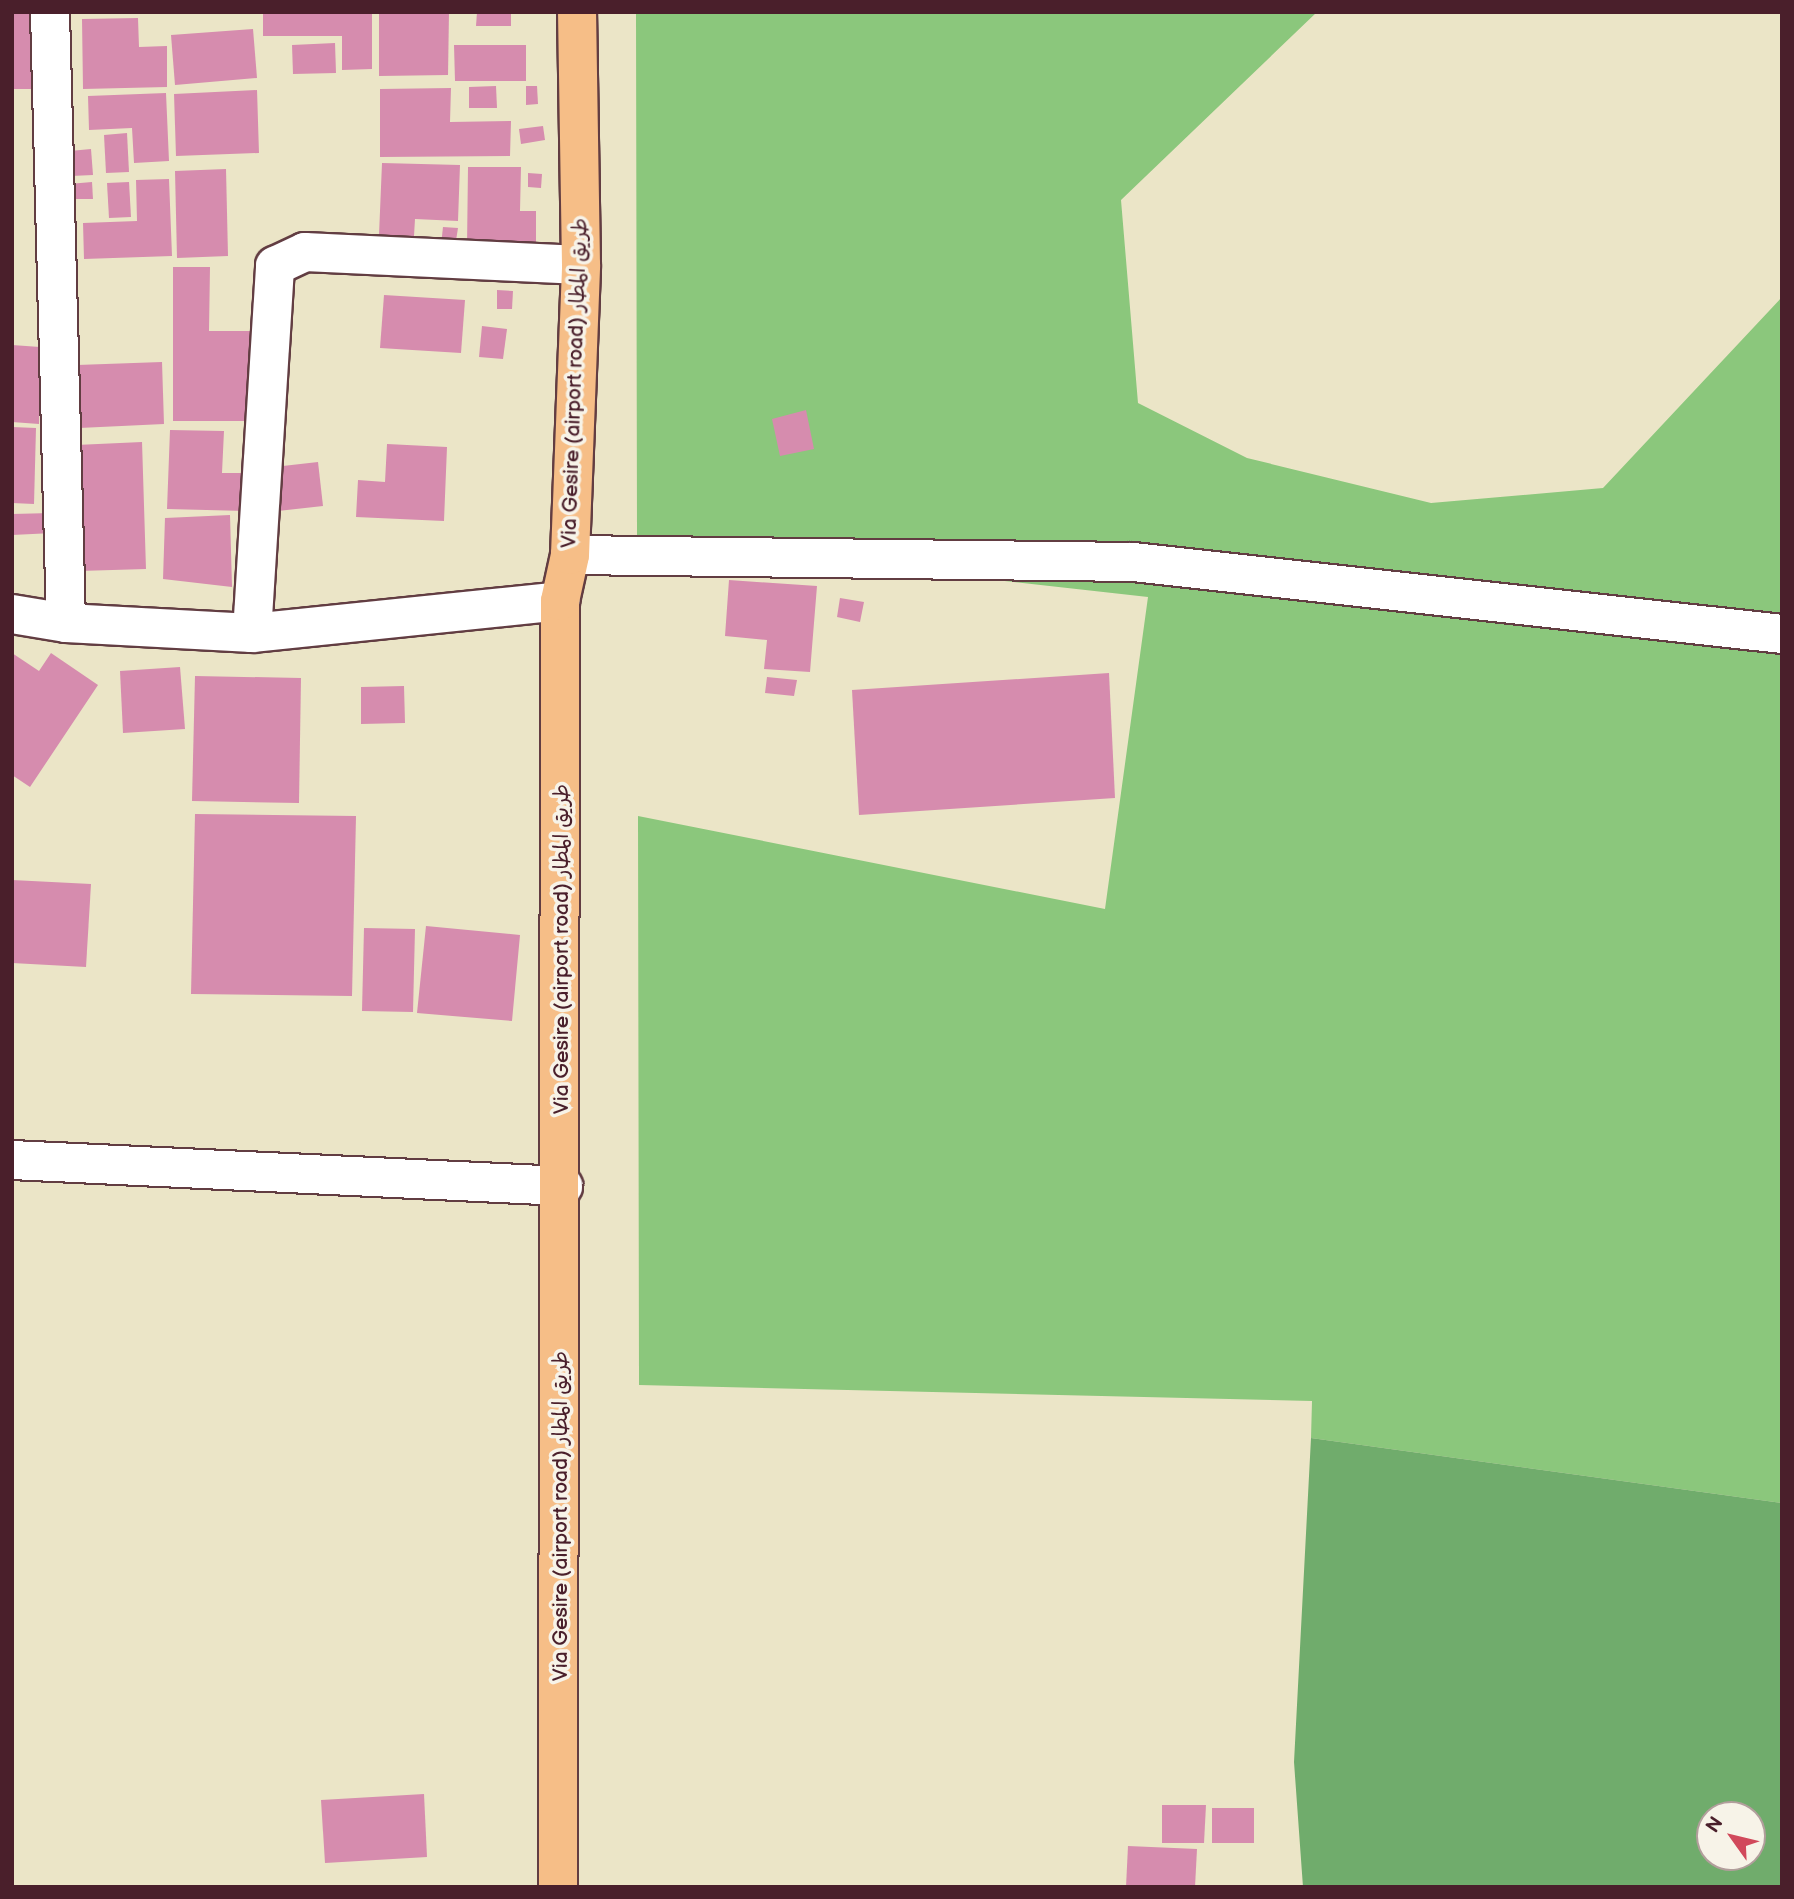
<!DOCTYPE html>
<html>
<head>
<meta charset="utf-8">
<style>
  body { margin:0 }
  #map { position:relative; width:1794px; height:1899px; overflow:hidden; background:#ebe5c7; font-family:"Balsamiq Sans","Playpen Sans Arabic",sans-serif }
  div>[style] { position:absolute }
  .green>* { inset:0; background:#8bc77c }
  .forest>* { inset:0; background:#70ac6c }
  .building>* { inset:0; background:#d68cae }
  .roads { filter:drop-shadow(2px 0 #623d42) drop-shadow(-2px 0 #623d42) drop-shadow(0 2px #623d42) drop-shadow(0 -2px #623d42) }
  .minor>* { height:38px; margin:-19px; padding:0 19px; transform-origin:19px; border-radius:19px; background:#fff }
  .major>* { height:38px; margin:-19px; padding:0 19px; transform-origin:19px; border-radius:19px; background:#f6be87 }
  span { translate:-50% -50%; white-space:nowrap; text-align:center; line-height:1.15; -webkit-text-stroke:7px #f7f3e8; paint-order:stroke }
  .street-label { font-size:21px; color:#4a1f2b }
  .frame { position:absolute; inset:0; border:14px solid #4a1f2b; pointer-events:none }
  .north { position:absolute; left:1696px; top:1801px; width:70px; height:70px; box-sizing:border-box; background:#f7f3e8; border:2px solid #b29e9c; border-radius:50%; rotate:304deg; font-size:19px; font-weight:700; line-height:28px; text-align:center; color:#4a1f2b }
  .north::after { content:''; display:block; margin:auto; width:24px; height:32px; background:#d1495b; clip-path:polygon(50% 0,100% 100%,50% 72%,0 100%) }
</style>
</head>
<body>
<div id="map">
  <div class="green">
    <i style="clip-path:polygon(636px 12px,1317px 12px,1121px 200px,1138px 403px,1247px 458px,1431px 503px,1603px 488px,1782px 297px,1782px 1503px,1311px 1438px,1312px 1401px,639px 1385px,638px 816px,1105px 909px,1148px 597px,637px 540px)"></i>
  </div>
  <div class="forest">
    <i style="clip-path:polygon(evenodd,1311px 1438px,1782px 1503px,1782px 1887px,1303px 1887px,1294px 1762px,1311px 1438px,1710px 1815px,1752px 1815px,1752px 1857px,1710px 1857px,1710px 1815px)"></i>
  </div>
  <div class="building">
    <i style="clip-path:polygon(12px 12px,40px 12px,43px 89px,12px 89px)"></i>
    <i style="clip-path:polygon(263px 12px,372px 12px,372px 69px,342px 70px,342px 36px,263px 36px)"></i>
    <i style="clip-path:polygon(379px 12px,449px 12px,448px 75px,379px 76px)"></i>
    <i style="clip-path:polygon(477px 12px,511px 12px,511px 26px,476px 26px)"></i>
    <i style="clip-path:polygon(138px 18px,139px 47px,167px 46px,167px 87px,83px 89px,82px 19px)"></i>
    <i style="clip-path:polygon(253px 29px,257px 78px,175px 85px,171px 35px)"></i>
    <i style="clip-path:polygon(335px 43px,336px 73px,293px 74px,292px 45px)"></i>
    <i style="clip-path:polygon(454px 45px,526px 45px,526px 81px,455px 81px)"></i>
    <i style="clip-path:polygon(496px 86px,497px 108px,469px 108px,469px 87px)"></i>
    <i style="clip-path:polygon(526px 86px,537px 86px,538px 104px,526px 105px)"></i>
    <i style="clip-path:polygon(451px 88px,450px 122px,511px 121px,510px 156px,380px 157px,380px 89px)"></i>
    <i style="clip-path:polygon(257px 90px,259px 153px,176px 156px,174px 94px)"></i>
    <i style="clip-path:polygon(166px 93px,169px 161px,134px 163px,132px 128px,89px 130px,88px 96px)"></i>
    <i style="clip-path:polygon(543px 126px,545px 140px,521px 144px,519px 129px)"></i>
    <i style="clip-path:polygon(127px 133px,129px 172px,106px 173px,104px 135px)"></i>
    <i style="clip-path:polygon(91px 149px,93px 175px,71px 176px,70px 151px)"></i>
    <i style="clip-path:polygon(382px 163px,460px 165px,458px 221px,415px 219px,414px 236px,379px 235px)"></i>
    <i style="clip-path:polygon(468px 167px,521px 167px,520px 211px,536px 211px,536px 245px,467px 246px)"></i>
    <i style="clip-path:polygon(226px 169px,228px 256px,177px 258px,175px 171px)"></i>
    <i style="clip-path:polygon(528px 173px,542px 174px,541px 188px,528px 187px)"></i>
    <i style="clip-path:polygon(169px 179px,172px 256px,84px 259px,83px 223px,137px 221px,136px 180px)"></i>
    <i style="clip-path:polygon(92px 182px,93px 199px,69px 199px,69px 184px)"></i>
    <i style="clip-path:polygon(129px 182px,131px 217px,109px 218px,107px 183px)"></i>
    <i style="clip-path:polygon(443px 227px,458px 228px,455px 247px,441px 245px)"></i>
    <i style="clip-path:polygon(173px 267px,210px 267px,209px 331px,257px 331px,258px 421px,173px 421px)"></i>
    <i style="clip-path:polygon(497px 290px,513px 291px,512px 309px,497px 309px)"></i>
    <i style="clip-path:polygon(384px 295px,465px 300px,461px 353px,380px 348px)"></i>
    <i style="clip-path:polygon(482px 326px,507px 329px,503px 359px,479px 357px)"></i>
    <i style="clip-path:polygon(12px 345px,40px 347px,39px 424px,12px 422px)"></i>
    <i style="clip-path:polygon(162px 362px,164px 424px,79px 428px,77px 365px)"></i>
    <i style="clip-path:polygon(806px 410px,814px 449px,780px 456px,772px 419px)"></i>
    <i style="clip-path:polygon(12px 427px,36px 428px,34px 504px,12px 503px)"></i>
    <i style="clip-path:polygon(170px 430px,224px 431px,222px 473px,247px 473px,246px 511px,167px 509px)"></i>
    <i style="clip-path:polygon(142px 442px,146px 569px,79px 571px,76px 445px)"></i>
    <i style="clip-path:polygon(387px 444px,447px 447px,444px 521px,356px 517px,358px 480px,385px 482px)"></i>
    <i style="clip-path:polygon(318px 462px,323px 506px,278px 511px,274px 467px)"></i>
    <i style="clip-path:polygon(52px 513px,53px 533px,12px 535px,12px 514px)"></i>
    <i style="clip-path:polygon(230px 515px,232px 587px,163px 579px,165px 518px)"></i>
    <i style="clip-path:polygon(729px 580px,817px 586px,810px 672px,764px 669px,767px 640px,725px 636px)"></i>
    <i style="clip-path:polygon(840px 598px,864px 602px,860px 622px,837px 617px)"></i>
    <i style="clip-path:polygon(12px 653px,39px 671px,51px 653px,98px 685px,30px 787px,12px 775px)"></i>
    <i style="clip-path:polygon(180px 667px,185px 729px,123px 733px,120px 671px)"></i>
    <i style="clip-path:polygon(1109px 673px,1115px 798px,859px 815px,852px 690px)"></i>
    <i style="clip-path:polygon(195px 676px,301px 678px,299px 803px,192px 801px)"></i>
    <i style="clip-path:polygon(767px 677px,797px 680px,794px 696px,765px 693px)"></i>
    <i style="clip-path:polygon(404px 686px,405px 723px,361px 724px,361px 687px)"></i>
    <i style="clip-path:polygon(195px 814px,356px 816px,352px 996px,191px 994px)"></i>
    <i style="clip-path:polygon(12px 880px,91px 884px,86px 967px,12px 963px)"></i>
    <i style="clip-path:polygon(426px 926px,520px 935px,512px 1021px,417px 1013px)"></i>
    <i style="clip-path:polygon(364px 928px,415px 929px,413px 1012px,362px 1011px)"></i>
    <i style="clip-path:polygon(424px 1794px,427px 1857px,325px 1863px,321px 1800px)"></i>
    <i style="clip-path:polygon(1162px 1805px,1206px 1805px,1204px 1843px,1162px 1843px)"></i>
    <i style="clip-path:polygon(1212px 1808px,1254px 1808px,1254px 1843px,1212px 1843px)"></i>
    <i style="clip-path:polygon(1128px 1846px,1197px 1849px,1195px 1887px,1126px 1887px)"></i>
  </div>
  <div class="roads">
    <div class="minor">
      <i style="left:50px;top:12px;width:611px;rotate:88.5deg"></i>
      <i style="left:570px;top:555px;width:563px;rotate:0.71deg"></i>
      <i style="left:1133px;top:562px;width:653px;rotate:6.33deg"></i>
      <i style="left:12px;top:614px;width:55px;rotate:9.5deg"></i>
      <i style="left:66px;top:623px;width:186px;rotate:3.1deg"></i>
      <i style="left:252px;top:633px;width:310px;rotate:-5.9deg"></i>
      <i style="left:252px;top:633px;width:368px;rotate:-86.4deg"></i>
      <i style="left:275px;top:266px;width:33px;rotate:-25deg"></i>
      <i style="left:305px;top:252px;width:276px;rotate:2.7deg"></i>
      <i style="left:12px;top:1160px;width:552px;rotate:2.7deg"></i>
    </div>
    <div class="major">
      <i style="left:558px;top:1887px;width:1286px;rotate:-89.91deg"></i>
      <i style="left:560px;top:601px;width:47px;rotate:-77.7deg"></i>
      <i style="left:570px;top:555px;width:290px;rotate:-87.8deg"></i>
      <i style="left:581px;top:265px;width:253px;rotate:-90.9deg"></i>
    </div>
  </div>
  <div class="street-label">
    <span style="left:575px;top:383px;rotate:-88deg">Via Gesire (airport road) طريق المطار</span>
    <span style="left:562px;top:949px;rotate:-90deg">Via Gesire (airport road) طريق المطار</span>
    <span style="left:561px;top:1516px;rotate:-90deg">Via Gesire (airport road) طريق المطار</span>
  </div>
  <div class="frame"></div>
  <div class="north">N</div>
</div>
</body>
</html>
